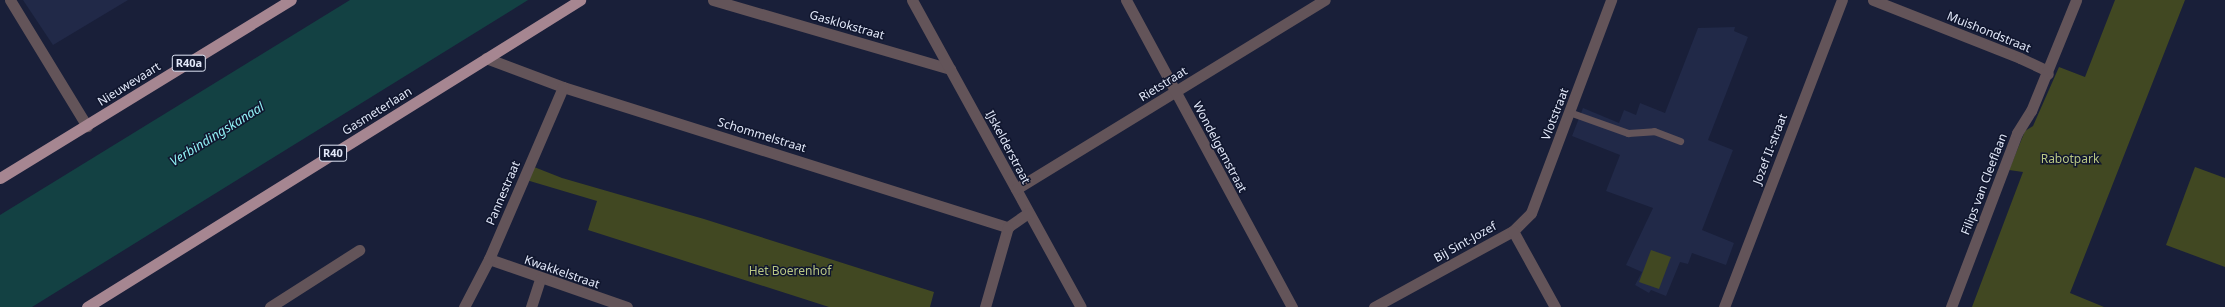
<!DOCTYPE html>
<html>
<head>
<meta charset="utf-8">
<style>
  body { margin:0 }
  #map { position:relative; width:2225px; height:307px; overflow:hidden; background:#191f39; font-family:"Noto Sans",sans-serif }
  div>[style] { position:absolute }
  .built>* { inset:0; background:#212948 }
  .green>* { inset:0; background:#414822 }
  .water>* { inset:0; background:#134143 }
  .service>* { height:7px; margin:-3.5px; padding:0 3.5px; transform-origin:3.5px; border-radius:3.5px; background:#635459 }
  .minor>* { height:11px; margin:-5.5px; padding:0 5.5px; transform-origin:5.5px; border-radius:5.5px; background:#635459 }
  .tertiary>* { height:11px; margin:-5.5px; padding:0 5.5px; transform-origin:5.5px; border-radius:5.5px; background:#635459 }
  .primary>* { height:11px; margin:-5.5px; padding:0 5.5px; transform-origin:5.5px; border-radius:5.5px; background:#a68691 }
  span { translate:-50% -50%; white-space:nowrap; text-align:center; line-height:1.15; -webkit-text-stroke:3px #10162e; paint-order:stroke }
  .shield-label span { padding:1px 3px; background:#10162e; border:1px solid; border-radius:3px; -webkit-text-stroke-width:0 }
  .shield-label { font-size:11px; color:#e2e8f9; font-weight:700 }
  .street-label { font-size:12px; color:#e2e8f9 }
  .park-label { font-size:12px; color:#b9c783 }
  .water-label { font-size:13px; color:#8feff3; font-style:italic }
</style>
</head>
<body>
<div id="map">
  <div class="built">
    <i style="clip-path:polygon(23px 0,128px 0,53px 45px)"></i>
    <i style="clip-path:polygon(1735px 27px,1734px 31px,1748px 37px,1708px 140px,1733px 150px,1702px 230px,1734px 243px,1726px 265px,1692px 253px,1688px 264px,1680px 262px,1666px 296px,1651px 290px,1649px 293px,1635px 285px,1642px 272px,1626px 265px,1653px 208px,1606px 191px,1620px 155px,1572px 136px,1583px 108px,1619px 123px,1624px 110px,1636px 115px,1640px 103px,1665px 113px,1698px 28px)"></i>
  </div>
  <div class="green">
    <i style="clip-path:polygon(2115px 0,2185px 0,2070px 293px,2104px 307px,1972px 307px,2023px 172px,2009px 170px,2025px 131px,2033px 126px,2059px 67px,2085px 77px)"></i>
    <i style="clip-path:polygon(529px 165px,562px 178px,704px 219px,934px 292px,930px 307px,829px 307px,588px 230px,597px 201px,523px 179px)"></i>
    <i style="clip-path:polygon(2195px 167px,2225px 178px,2225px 267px,2166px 245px)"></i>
    <i style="clip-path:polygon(1651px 250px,1671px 257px,1659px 289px,1639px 282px)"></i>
  </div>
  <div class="water">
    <i style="clip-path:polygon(350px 0,528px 0,32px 307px,0 307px,0 215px)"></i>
  </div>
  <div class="service">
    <i style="left:1569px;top:112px;width:63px;rotate:19.6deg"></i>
    <i style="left:1628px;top:133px;width:26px;rotate:-4deg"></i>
    <i style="left:1654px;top:131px;width:28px;rotate:21deg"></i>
  </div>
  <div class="minor">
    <i style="left:10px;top:0;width:148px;rotate:58.6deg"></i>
    <i style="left:713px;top:0;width:247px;rotate:16.2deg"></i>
    <i style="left:912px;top:0;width:350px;rotate:61.2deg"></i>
    <i style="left:1873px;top:0;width:158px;rotate:21.5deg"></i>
    <i style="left:2020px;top:58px;width:26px;rotate:25deg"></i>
    <i style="left:2044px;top:69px;width:6px;rotate:51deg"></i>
    <i style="left:486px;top:58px;width:82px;rotate:20.6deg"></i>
    <i style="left:563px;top:87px;width:467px;rotate:17.5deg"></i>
    <i style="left:1008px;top:227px;width:24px;rotate:-35deg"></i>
    <i style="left:1016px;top:189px;width:362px;rotate:-31.5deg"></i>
    <i style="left:1513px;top:231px;width:25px;rotate:-45deg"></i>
    <i style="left:1531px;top:213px;width:228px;rotate:-69.4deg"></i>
    <i style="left:489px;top:259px;width:146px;rotate:19.2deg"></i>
    <i style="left:270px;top:307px;width:106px;rotate:-32.6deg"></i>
    <i style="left:464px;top:307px;width:54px;rotate:-62.5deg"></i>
    <i style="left:489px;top:259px;width:187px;rotate:-66.7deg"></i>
    <i style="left:531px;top:307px;width:29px;rotate:-72deg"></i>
    <i style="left:985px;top:307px;width:83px;rotate:-74deg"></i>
    <i style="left:1374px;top:307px;width:158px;rotate:-28.7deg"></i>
    <i style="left:1513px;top:231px;width:87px;rotate:61.1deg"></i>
    <i style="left:1724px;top:307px;width:329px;rotate:-69deg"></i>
    <i style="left:1951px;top:307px;width:186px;rotate:-69.2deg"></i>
    <i style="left:2017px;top:133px;width:26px;rotate:-58deg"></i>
    <i style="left:2031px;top:111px;width:120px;rotate:-67.9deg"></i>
  </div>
  <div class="tertiary">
    <i style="left:1126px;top:0;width:349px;rotate:61.6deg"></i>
  </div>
  <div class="primary">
    <i style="left:0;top:178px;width:341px;rotate:-31.5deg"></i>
    <i style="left:87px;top:307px;width:581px;rotate:-31.91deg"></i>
  </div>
  <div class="shield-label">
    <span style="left:189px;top:63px">R40a</span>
    <span style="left:333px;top:153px">R40</span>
  </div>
  <div class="street-label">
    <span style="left:847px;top:25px;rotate:16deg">Gasklokstraat</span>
    <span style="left:1989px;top:32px;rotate:22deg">Muishondstraat</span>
    <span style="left:129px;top:84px;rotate:-32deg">Nieuwevaart</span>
    <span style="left:1163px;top:84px;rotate:-32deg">Rietstraat</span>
    <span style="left:377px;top:111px;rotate:-32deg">Gasmeterlaan</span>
    <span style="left:1555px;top:114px;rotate:-69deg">Vlotstraat</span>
    <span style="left:762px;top:135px;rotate:17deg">Schommelstraat</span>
    <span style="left:1008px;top:147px;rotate:62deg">IJskelderstraat</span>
    <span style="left:1220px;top:147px;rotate:62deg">Wondelgemstraat</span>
    <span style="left:1770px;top:149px;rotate:-69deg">Jozef II-straat</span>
    <span style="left:1984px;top:184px;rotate:-69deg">Filips van Cleeflaan</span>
    <span style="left:503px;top:193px;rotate:-67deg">Pannestraat</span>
    <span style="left:1465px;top:242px;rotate:-29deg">Bij Sint-Jozef</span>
    <span style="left:562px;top:272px;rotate:19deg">Kwakkelstraat</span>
  </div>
  <div class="park-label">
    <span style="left:2070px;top:159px">Rabotpark</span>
    <span style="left:790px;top:271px">Het Boerenhof</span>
  </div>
  <div class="water-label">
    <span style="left:217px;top:134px;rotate:-32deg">Verbindingskanaal</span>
  </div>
</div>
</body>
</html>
